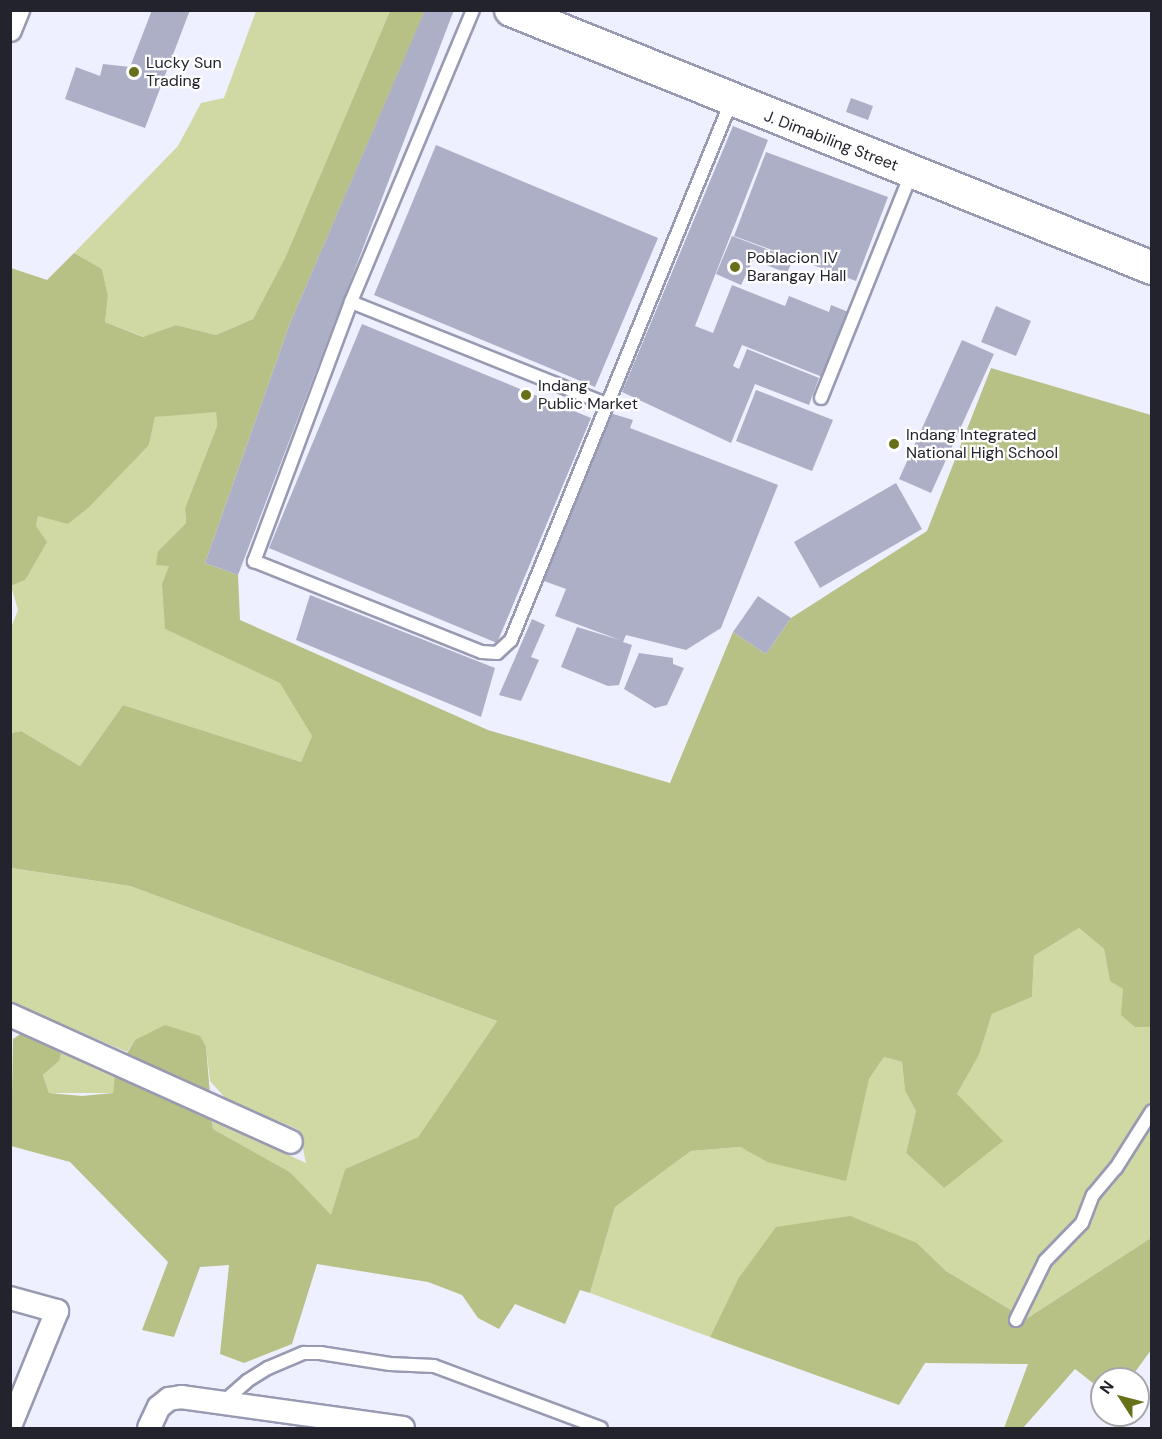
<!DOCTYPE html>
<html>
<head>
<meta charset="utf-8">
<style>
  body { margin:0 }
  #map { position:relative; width:1162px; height:1439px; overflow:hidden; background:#eeefff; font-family:"DM Sans",sans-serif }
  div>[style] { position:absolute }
  .green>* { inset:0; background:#d0d8a4 }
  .forest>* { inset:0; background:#b7c186 }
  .building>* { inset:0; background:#adafc7 }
  .roads { filter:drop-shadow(2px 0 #989ab2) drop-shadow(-2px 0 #989ab2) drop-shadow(0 2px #989ab2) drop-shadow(0 -2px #989ab2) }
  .lane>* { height:12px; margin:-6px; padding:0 6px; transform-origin:6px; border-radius:6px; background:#fff }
  .street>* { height:22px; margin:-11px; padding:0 11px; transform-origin:11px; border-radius:11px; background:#fff }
  .secondary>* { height:32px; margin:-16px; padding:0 16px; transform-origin:16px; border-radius:16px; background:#fff }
  .dots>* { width:16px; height:16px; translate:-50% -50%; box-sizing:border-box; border:3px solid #fff; border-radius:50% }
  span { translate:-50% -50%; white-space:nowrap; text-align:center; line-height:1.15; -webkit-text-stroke:4.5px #fff; paint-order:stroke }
  .poi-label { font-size:16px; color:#22232c }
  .left { translate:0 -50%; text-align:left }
  .street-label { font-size:16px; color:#22232c }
  .frame { position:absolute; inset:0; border:12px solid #22232c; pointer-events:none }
  .north { position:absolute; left:1090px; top:1367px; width:60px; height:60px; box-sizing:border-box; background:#fff; border:2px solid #a7a7ab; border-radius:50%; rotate:306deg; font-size:16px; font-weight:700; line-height:24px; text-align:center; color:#22232c }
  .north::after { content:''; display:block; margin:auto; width:21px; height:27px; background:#677019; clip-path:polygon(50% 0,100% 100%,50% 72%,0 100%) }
</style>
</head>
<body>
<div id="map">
  <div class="green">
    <i style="clip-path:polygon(256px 11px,390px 11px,285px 258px,253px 319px,216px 335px,176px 325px,144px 337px,105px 322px,108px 296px,102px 269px,74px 253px,178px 146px,201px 103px,224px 98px)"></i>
    <i style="clip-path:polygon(207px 411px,216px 412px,217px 426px,185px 508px,186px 523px,158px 551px,169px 566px,165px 629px,281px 683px,312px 736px,301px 762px,123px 705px,80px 766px,21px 731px,11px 733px,11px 628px,18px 610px,11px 586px,25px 580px,38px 516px,68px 523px,149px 445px,155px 417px)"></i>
    <i style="clip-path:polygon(10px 868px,130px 886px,497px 1021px,418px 1137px,345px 1169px,331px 1216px,290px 1172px,213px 1129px,213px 1120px,306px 1163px,299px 1130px,226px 1099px,210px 1081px,206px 1047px,135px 1040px,127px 1052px,11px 1003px)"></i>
    <i style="clip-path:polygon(1079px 928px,1104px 949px,1110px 980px,1123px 989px,1135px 1027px,1151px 1027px,1151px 1238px,1026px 1319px,946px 1271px,917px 1243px,738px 1279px,710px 1337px,590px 1293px,615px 1207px,691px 1151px,740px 1147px,767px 1162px,856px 1121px,869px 1079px,884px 1057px,902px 1062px,905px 1091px,916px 1111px,906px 1153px,944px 1188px,957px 1094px,979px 1055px,992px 1014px,1032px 997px,1034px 956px)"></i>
    <i style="clip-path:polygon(57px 1048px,115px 1077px,113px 1093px,49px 1093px,43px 1075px,59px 1061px)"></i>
  </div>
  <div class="forest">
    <i style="clip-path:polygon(390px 11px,425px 11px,290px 323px,205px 563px,238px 575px,240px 620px,488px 730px,670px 783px,733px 632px,766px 654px,791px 618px,927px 531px,991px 368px,1151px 415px,1151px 1027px,1135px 1027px,1121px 1015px,1123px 989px,1110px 981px,1104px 949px,1079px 928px,1034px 956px,1032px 997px,992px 1014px,979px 1055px,957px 1094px,1003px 1141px,944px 1188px,906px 1153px,916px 1111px,905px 1091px,902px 1062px,884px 1057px,869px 1079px,846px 1181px,767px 1162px,740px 1147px,691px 1151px,615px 1207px,590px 1293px,580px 1290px,565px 1324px,515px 1304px,499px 1329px,478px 1318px,462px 1295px,428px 1282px,317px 1264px,292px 1344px,244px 1363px,220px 1354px,229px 1265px,200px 1267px,174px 1337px,142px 1330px,168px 1262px,70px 1162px,11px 1146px,13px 1039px,25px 1031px,52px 1042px,61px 1054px,59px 1061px,43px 1075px,49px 1093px,82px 1096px,113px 1093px,115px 1073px,135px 1040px,165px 1025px,200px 1036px,206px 1047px,213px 1129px,290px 1172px,331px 1215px,345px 1169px,418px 1137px,497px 1021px,130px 886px,11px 868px,11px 733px,21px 731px,80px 766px,123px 705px,301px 762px,312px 736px,280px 683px,165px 629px,162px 584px,169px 566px,156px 565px,158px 551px,186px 523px,185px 508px,217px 426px,216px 412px,155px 417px,149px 445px,89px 507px,68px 524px,38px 516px,36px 526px,47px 542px,25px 580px,11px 586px,11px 268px,47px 280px,74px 253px,102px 269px,108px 296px,105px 322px,143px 337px,176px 325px,216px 335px,253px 319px,285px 258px)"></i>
    <i style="clip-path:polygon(850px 1216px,917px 1243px,946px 1271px,1026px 1319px,1151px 1238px,1151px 1350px,1130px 1379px,1102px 1379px,1102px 1390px,1075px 1369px,1023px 1428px,1004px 1428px,1028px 1364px,925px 1363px,899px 1405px,710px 1337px,738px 1279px,776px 1227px)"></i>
  </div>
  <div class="building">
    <i style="clip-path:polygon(152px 10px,190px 10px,145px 128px,65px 99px,76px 67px,100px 76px,103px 64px,130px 67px)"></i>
    <i style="clip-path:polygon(425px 10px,454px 10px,238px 575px,205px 563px,290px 323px)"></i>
    <i style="clip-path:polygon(851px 98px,873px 106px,868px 120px,846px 112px)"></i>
    <i style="clip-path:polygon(733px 126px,768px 140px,695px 326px,713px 333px,732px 285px,785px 306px,789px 296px,829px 312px,831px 305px,851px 313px,825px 378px,742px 345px,733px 366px,739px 369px,747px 349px,819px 378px,809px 405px,755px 384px,731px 443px,622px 392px)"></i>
    <i style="clip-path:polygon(436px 145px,658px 238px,595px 387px,374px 295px)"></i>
    <i style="clip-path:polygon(766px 152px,888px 197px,856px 281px,734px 236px)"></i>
    <i style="clip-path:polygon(732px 236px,793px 259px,787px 273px,753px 260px,741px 285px,716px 274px)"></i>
    <i style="clip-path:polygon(996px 306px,1031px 321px,1016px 356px,981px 342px)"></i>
    <i style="clip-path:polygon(362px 324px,591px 418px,497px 643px,269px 548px)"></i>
    <i style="clip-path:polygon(962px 340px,994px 354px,931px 493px,899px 479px)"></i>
    <i style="clip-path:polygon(756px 390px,833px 420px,812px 471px,736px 441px)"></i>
    <i style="clip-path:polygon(610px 413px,633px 420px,630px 428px,778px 485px,721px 628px,686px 650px,626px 635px,623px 642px,632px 645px,619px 685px,608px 686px,561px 667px,577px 627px,620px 640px,555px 616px,566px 589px,544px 581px)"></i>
    <i style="clip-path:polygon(896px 483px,922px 529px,820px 588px,794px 542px)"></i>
    <i style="clip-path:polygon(310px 595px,495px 668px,481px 717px,296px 640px)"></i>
    <i style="clip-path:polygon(758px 596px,791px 618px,766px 654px,733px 632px)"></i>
    <i style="clip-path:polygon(532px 619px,545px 625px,531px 657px,539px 660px,521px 701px,499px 695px)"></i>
    <i style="clip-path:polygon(639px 653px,673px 658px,673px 664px,684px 668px,667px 705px,655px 708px,624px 689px)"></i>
  </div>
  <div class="roads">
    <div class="lane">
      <i style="left:473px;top:10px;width:316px;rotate:112.7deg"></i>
      <i style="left:351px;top:302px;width:277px;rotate:110.5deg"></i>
      <i style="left:254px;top:561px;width:245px;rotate:21.8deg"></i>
      <i style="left:482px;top:652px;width:15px;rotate:4deg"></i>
      <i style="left:497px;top:653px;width:19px;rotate:-43deg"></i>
      <i style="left:511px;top:640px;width:581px;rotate:-67.76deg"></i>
      <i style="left:351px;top:302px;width:277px;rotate:21.8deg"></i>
      <i style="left:821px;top:398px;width:244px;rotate:-68.1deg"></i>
      <i style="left:1016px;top:1320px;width:66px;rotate:-63.8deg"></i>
      <i style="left:1045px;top:1261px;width:53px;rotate:-45.8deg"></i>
      <i style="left:1082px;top:1223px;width:30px;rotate:-69deg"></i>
      <i style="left:1093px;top:1195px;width:35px;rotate:-50deg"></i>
      <i style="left:1116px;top:1168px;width:67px;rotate:-57.7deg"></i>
      <i style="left:222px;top:1403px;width:33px;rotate:-41deg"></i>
      <i style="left:247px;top:1381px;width:25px;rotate:-32deg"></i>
      <i style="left:268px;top:1368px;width:39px;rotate:-23deg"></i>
      <i style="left:304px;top:1353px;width:16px"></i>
      <i style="left:320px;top:1353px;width:71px;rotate:8.9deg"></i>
      <i style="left:390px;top:1364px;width:44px;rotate:2.6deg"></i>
      <i style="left:434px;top:1366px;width:178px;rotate:20.4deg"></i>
    </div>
    <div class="street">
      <i style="left:10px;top:30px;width:22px;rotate:-68deg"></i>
      <i style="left:10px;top:1015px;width:308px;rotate:24.3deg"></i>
      <i style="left:10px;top:1298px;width:49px;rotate:15.5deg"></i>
      <i style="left:57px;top:1311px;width:124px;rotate:112.2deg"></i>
      <i style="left:149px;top:1428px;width:23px;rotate:-65deg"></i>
      <i style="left:159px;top:1407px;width:13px;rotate:-39deg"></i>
      <i style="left:169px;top:1399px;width:12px;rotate:-9deg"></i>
      <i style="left:181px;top:1397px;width:224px;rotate:7.9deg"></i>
    </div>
    <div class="secondary">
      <i style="left:511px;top:10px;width:691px;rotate:21.92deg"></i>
    </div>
  </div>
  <div class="dots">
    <i style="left:134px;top:72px;background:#677019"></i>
    <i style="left:735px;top:267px;background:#677019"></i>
    <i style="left:526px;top:395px;background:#677019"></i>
    <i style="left:894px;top:444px;background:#677019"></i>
  </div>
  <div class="poi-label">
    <span class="left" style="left:146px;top:72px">Lucky Sun<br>Trading</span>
    <span class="left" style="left:747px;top:267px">Poblacion IV<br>Barangay Hall</span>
    <span class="left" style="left:538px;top:395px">Indang<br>Public Market</span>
    <span class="left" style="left:906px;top:444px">Indang Integrated<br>National High School</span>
  </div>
  <div class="street-label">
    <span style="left:831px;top:141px;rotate:21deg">J. Dimabiling Street</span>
  </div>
  <div class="frame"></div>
  <div class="north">N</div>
</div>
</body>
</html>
